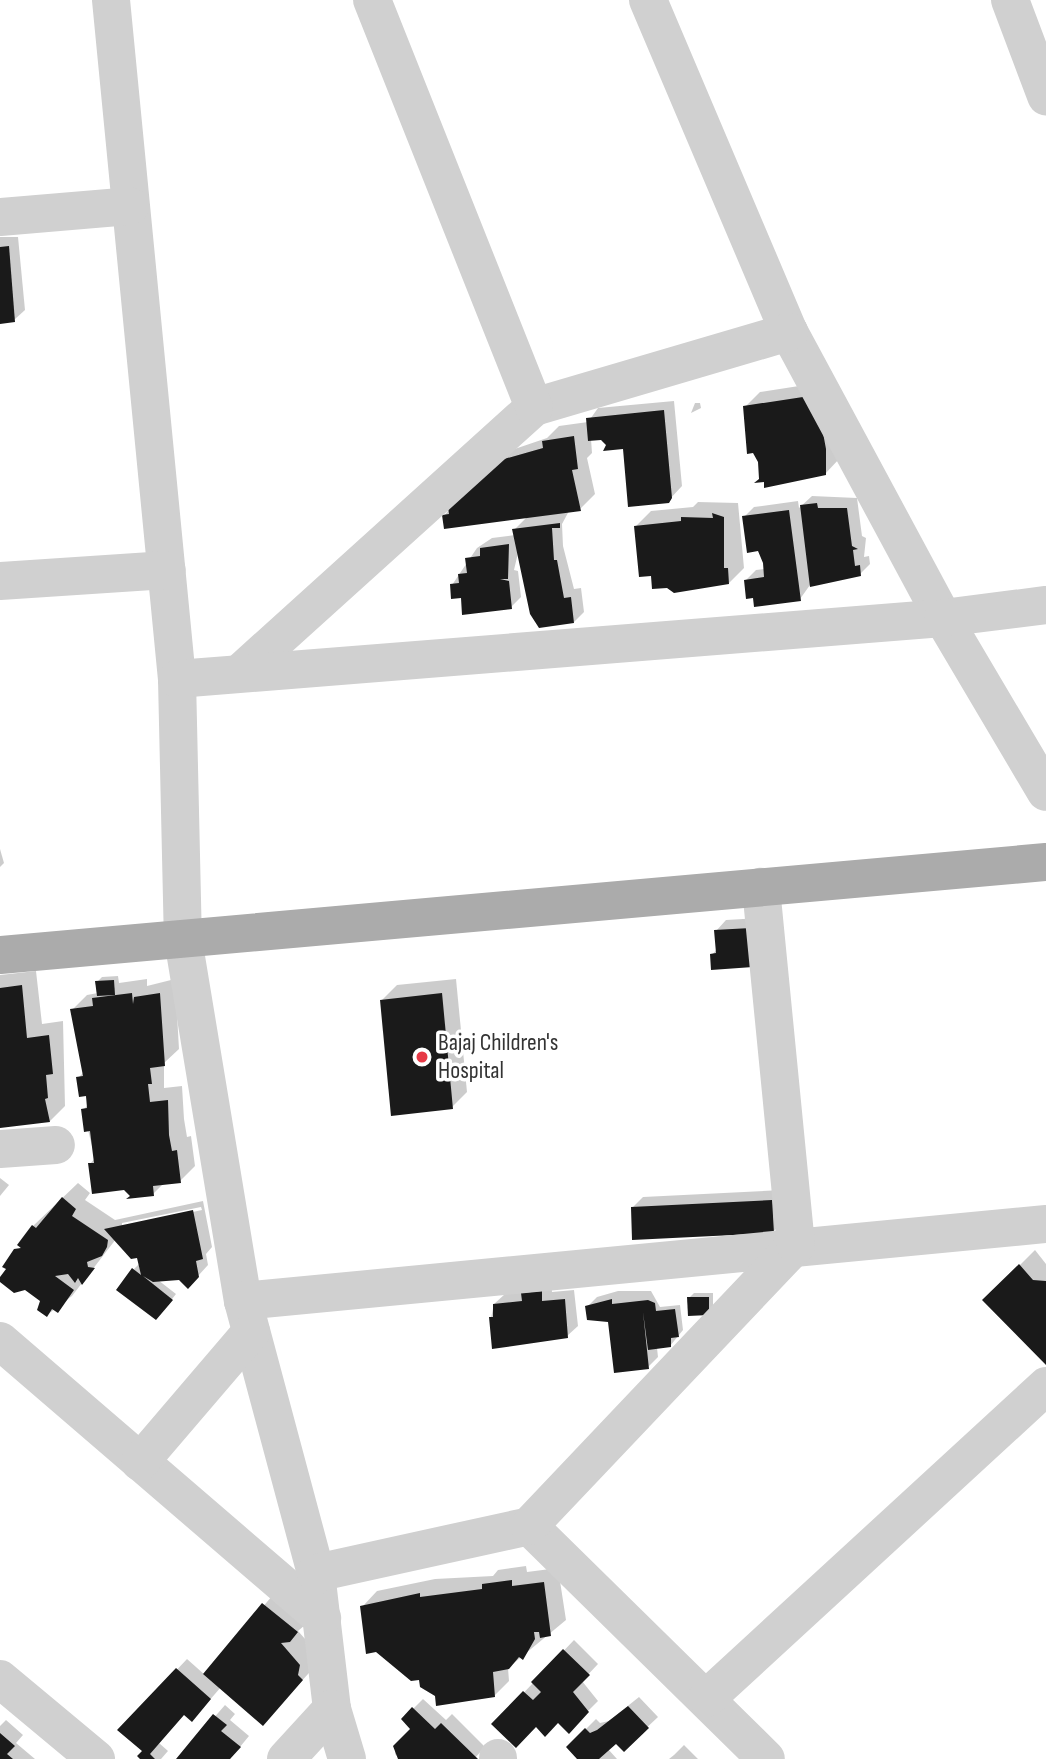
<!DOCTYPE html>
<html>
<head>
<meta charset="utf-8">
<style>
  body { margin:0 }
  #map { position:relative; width:1046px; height:1759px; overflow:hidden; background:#fff; font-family:"Sofia Sans Condensed",sans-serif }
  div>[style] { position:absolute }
  .shadow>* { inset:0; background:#0003 }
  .building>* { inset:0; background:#1a1a1a }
  .minor>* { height:38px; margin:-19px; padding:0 19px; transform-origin:19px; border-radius:19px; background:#d0d0d0 }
  .major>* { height:38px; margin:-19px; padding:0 19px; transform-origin:19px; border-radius:19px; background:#ababab }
  .dots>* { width:19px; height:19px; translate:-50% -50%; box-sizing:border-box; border:4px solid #fff; border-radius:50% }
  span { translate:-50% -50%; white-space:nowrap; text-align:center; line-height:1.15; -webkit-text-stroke:7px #fff; paint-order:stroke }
  .poi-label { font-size:24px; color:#333 }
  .left { translate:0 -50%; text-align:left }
</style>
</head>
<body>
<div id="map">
  <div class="shadow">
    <i style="clip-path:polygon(0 237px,18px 237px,25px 310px,14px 320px,0 322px)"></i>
    <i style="clip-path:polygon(831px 381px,840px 458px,825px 474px,745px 407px,760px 392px)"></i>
    <i style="clip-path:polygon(674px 401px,682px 486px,668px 501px,624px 447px,609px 445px,602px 438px,591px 439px,592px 453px,587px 458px,595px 494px,580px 509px,569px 511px,562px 524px,563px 546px,574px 589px,581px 588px,584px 612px,574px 622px,518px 553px,514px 570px,518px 571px,521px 597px,511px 607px,462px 596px,452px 585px,477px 548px,492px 538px,515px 535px,514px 530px,528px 516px,444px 516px,491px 457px,547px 438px,559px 426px,588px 422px,598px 408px)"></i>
    <i style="clip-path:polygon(695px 403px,700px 403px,701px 408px,691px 413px)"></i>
    <i style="clip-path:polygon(812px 496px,857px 498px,862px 536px,866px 538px,864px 557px,869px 556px,870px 564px,860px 574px,810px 585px,800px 599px,754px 596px,746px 580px,756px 570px,765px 569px,765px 563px,744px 517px,754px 507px,798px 501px,799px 508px)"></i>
    <i style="clip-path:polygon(698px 502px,738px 503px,744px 568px,729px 583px,636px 526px,651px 511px,693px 507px)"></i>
    <i style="clip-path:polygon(0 849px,4px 863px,0 867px)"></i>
    <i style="clip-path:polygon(760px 918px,763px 955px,712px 955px,717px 949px,716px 931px,726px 920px)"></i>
    <i style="clip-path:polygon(36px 971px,42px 1024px,63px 1021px,65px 1106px,50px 1121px,0 1126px,0 975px)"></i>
    <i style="clip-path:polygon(118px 976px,119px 983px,147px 979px,147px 986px,175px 979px,179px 1049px,164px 1063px,164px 1088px,182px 1086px,184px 1119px,187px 1137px,191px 1136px,195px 1166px,180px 1181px,164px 1183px,153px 1194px,125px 1188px,90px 1164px,95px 1158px,83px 1110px,89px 1104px,78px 1078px,84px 1072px,72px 1010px,87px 995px,98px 993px,97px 982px,102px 977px)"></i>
    <i style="clip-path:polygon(456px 979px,467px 1092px,452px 1107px,382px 1000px,397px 985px)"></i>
    <i style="clip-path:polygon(0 1178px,9px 1185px,0 1196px)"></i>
    <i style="clip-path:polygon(evenodd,78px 1183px,90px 1193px,85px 1200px,115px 1220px,203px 1201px,212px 1247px,206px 1254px,208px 1265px,198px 1276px,158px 1280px,176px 1294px,161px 1313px,134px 1269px,140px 1263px,138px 1256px,116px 1239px,72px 1296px,47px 1315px,41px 1300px,25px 1288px,0 1280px,33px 1226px,78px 1183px,201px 1207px,202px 1210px,122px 1227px,122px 1223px,201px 1207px)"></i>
    <i style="clip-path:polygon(782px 1190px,783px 1221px,773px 1232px,633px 1207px,643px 1197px)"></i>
    <i style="clip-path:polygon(1035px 1250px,1046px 1264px,1046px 1363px,985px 1300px)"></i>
    <i style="clip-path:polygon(551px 1282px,552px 1292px,574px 1290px,578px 1326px,567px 1336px,491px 1318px,494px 1304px,505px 1294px)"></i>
    <i style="clip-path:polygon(618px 1291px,651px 1291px,660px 1307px,680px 1305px,683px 1330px,670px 1346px,657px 1348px,658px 1357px,648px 1367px,609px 1320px,587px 1307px,597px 1297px)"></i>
    <i style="clip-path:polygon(694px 1293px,713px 1293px,713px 1309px,708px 1313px,689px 1298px)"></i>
    <i style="clip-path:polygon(526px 1566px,527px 1572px,558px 1568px,566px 1620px,508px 1668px,509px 1681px,494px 1696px,436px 1695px,362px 1607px,377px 1591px,435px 1579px,493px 1576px,498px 1570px)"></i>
    <i style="clip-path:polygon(278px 1589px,305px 1625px,298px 1631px,314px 1649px,317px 1664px,263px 1724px,221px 1687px,202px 1709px,185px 1713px,159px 1743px,168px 1751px,161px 1759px,143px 1759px,144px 1751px,120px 1730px,187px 1659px,205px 1675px)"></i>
    <i style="clip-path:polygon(574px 1640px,598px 1664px,582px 1681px,598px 1701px,568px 1731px,558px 1721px,494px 1724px)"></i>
    <i style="clip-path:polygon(639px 1697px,658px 1717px,624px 1749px,616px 1741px,608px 1749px,617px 1759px,578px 1759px,568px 1747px,596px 1719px,600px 1723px,609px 1721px)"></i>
    <i style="clip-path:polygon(423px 1699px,446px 1720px,452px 1714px,485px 1747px,474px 1759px,400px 1759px,395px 1754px,395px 1747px,413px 1729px,403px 1719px)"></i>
    <i style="clip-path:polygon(225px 1705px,235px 1714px,230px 1720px,249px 1736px,230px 1759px,178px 1759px)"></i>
    <i style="clip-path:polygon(6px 1720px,23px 1735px,16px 1743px,35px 1759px,0 1759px,0 1726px)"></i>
    <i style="clip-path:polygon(684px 1745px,698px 1759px,669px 1759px,674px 1755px)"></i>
  </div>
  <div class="building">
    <i style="clip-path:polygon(9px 246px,15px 322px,0 324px,0 247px)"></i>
    <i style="clip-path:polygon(816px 395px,826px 449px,826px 475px,764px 488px,764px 482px,754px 483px,759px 479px,758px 462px,753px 453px,747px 454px,743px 406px)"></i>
    <i style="clip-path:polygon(664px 410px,672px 498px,669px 503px,628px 507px,623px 449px,603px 451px,606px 445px,601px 440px,588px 441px,586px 418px)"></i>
    <i style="clip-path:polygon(574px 436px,578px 469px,572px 470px,581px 511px,444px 529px,442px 515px,449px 514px,448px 507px,497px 461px,543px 448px,542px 441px)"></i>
    <i style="clip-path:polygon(817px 503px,818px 508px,847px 508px,852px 546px,858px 549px,853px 550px,855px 566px,860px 565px,861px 576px,810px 587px,800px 505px)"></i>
    <i style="clip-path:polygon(789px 510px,801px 601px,754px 607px,753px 598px,746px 599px,744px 580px,764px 577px,763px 563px,758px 551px,747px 553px,742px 516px)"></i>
    <i style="clip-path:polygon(712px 513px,724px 517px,724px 568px,728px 568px,729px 584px,674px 593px,667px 588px,652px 589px,651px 576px,639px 577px,634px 526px,681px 521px,681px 517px,713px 518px)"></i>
    <i style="clip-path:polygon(560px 523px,560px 528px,552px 528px,554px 560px,557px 560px,564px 598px,571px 597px,574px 623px,539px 628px,530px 614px,512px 529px)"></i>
    <i style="clip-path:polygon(509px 544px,508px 579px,500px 579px,509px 581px,512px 609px,462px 615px,461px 598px,451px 599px,450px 584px,459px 583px,458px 574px,467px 573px,465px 558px,480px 556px,480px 548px)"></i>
    <i style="clip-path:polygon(751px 928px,753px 967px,711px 970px,710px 954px,716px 953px,714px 930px)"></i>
    <i style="clip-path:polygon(114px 980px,115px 995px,97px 996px,95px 981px)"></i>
    <i style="clip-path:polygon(22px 985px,27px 1038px,49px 1035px,53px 1074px,46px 1075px,48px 1098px,45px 1099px,50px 1122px,0 1128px,0 988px)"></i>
    <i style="clip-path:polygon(132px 993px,133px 1004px,134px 997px,160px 993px,165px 1066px,150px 1068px,152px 1084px,148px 1084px,150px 1102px,168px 1100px,169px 1135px,172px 1151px,177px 1150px,181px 1183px,153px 1186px,154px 1196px,126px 1199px,130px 1196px,124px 1190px,92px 1194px,88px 1163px,94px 1163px,90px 1131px,84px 1132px,81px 1109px,87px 1108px,86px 1096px,79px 1097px,76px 1077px,83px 1076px,70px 1009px,93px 1006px,92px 998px)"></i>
    <i style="clip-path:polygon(442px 993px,453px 1109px,391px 1116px,380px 1000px)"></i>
    <i style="clip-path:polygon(62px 1197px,76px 1209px,72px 1216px,108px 1240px,107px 1247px,102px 1256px,87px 1262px,88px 1267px,95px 1268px,82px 1285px,78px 1278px,75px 1283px,68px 1274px,55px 1276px,74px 1290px,58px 1313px,52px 1309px,47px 1317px,37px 1310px,40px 1301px,25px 1290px,14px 1293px,0 1282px,0 1277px,6px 1269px,2px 1267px,14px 1249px,21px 1248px,17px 1245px,32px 1225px,36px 1228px)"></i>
    <i style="clip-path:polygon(772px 1200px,774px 1233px,632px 1240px,631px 1207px)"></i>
    <i style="clip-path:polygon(193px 1210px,203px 1259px,196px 1261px,199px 1277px,188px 1289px,179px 1280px,153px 1282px,143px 1276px,173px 1300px,156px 1320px,116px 1290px,132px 1268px,141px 1275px,137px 1258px,131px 1259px,104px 1229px)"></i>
    <i style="clip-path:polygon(1019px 1264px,1033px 1280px,1046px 1281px,1046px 1365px,982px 1300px)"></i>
    <i style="clip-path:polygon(542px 1291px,542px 1301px,565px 1299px,568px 1338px,492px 1349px,489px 1317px,493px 1317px,493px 1304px,522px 1301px,521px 1293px)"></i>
    <i style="clip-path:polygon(687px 1297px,709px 1297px,709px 1315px,688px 1316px)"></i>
    <i style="clip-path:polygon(612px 1299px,612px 1304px,648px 1300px,655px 1303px,656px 1311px,675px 1309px,679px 1337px,671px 1338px,671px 1347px,648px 1350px,643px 1312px,649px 1369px,614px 1373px,608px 1322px,587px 1320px,585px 1306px)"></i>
    <i style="clip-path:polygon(512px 1580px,512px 1586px,544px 1582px,551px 1636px,540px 1638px,539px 1632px,534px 1632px,535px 1639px,523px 1660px,519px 1657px,509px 1669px,493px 1672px,495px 1697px,436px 1706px,435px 1696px,420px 1687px,419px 1680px,411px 1681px,376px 1652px,366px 1654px,360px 1606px,420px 1593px,420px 1597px,482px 1589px,482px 1584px)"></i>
    <i style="clip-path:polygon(262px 1603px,298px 1632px,290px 1642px,281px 1643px,300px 1665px,298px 1675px,303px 1680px,263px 1726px,203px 1674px)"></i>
    <i style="clip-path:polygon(563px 1649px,590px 1675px,573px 1692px,589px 1712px,569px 1734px,558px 1723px,545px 1737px,536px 1727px,516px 1748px,491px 1724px,523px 1691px,533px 1700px,541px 1692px,531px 1682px)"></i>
    <i style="clip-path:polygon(176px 1668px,211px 1699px,192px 1722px,184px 1715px,150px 1754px,155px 1759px,140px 1759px,137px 1756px,142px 1751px,117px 1730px)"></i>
    <i style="clip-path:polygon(628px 1706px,649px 1728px,624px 1752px,616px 1744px,599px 1759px,577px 1759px,566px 1747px,585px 1728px,590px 1733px,597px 1730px)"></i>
    <i style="clip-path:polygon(412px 1707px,435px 1729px,441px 1723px,478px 1759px,398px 1759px,393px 1746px,410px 1729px,401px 1719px)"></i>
    <i style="clip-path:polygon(213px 1714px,227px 1725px,221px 1731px,241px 1747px,230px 1759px,176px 1759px)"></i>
    <i style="clip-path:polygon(0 1733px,15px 1746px,7px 1754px,13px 1759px,0 1759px)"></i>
  </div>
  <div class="minor">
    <i style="left:111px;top:0;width:682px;rotate:84.45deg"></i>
    <i style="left:177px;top:679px;width:260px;rotate:88.7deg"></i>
    <i style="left:183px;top:939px;width:367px;rotate:80.6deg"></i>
    <i style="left:243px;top:1301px;width:282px;rotate:75deg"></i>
    <i style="left:316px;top:1573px;width:137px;rotate:83.3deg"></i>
    <i style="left:332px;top:1709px;width:52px;rotate:73.3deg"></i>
    <i style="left:648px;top:0;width:361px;rotate:67deg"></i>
    <i style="left:789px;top:332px;width:325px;rotate:61.7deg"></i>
    <i style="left:943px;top:618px;width:202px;rotate:59.4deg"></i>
    <i style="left:1010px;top:0;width:103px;rotate:69.4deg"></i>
    <i style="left:0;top:217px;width:130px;rotate:-4.8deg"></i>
    <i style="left:534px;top:407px;width:266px;rotate:-16.4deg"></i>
    <i style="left:0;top:581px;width:167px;rotate:-3.8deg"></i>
    <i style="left:241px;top:672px;width:395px;rotate:-42.1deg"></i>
    <i style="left:534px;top:407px;width:438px;rotate:-111.7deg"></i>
    <i style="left:177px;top:679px;width:768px;rotate:-4.55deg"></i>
    <i style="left:943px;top:618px;width:104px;rotate:-7.2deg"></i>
    <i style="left:0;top:1149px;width:56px;rotate:-4.1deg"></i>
    <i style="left:243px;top:1301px;width:807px;rotate:-5.48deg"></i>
    <i style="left:0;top:1341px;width:425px;rotate:40.7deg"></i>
    <i style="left:140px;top:1462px;width:171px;rotate:-49.5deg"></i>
    <i style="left:529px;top:1526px;width:332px;rotate:44.5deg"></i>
    <i style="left:316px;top:1573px;width:218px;rotate:-12.4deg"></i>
    <i style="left:529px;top:1526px;width:388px;rotate:-46.5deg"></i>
    <i style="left:796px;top:1245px;width:360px;rotate:-95.6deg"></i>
    <i style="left:0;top:1679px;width:125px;rotate:39.8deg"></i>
    <i style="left:707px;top:1698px;width:461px;rotate:-42.6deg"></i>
    <i style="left:498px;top:1758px;width:1px;rotate:90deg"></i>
    <i style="left:286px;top:1759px;width:68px;rotate:-47.4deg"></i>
  </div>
  <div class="major">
    <i style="left:0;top:955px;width:1050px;rotate:-5.08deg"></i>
  </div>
  <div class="dots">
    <i style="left:422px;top:1057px;background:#e63946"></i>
  </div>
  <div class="poi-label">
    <span class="left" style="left:438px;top:1057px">Bajaj Children's<br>Hospital</span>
  </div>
</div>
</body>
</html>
